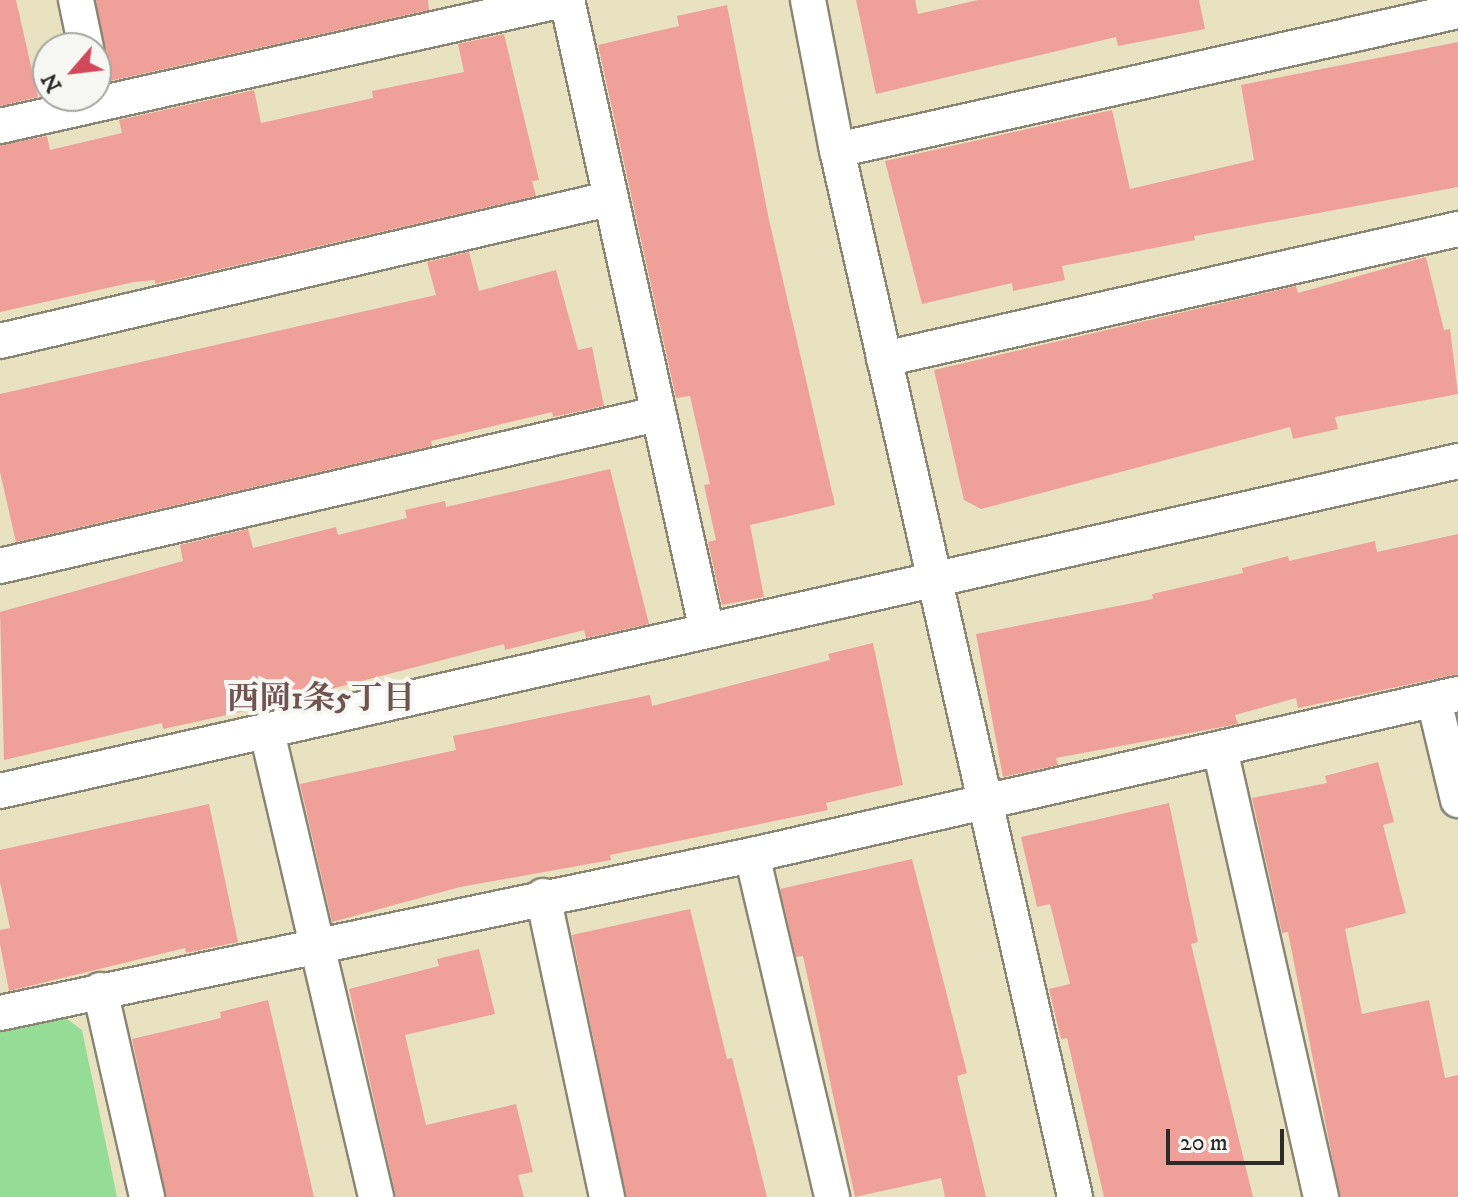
<!DOCTYPE html>
<html>
<head>
<meta charset="utf-8">
<style>
  body { margin:0 }
  #map { position:relative; width:1458px; height:1197px; overflow:hidden; background:#e8e2c1; font-family:"IM FELL DW Pica","Noto Serif JP",serif }
  div>[style] { position:absolute }
  .green>* { inset:0; background:#95dc97 }
  .building>* { inset:0; background:#efa199 }
  .roads { filter:drop-shadow(2px 0 #8a8676) drop-shadow(-2px 0 #8a8676) drop-shadow(0 2px #8a8676) drop-shadow(0 -2px #8a8676) }
  .minor>* { height:34px; margin:-17px; padding:0 17px; transform-origin:17px; border-radius:17px; background:#fff }
  span { translate:-50% -50%; white-space:nowrap; text-align:center; line-height:1.15; -webkit-text-stroke:8px #f6f6f2; paint-order:stroke }
  .neighbourhood-label { font-size:32px; color:#705452; font-weight:700 }
  .north { position:absolute; left:32px; top:32px; width:80px; height:80px; box-sizing:border-box; background:#f6f6f2; border:2px solid #a5a5a2; border-radius:50%; rotate:242deg; font-size:22px; font-weight:700; line-height:32px; text-align:center; color:#2b2b2b }
  .north::after { content:''; display:block; margin:auto; width:28px; height:36px; background:#d1495b; clip-path:polygon(50% 0,100% 100%,50% 72%,0 100%) }
  .scale { position:absolute; left:1166px; top:1129px; width:118px; height:36px; box-sizing:border-box; border:4px solid #2b2b2b; border-top:0; padding-left:10px; font-size:24px; line-height:28px; white-space:nowrap; color:#2b2b2b; -webkit-text-stroke:6px #f6f6f2; paint-order:stroke }
</style>
</head>
<body>
<div id="map">
  <div class="green">
    <i style="clip-path:polygon(63px 1016px,82px 1030px,117px 1197px,0 1197px,0 1029px)"></i>
  </div>
  <div class="building">
    <i style="clip-path:polygon(0 0,16px 0,38px 97px,0 106px)"></i>
    <i style="clip-path:polygon(96px 0,428px 0,429px 10px,110px 81px)"></i>
    <i style="clip-path:polygon(856px 0,915px 0,918px 14px,978px 0,1199px 0,1205px 29px,1118px 46px,1116px 37px,876px 94px)"></i>
    <i style="clip-path:polygon(727px 5px,769px 220px,835px 505px,750px 525px,764px 597px,722px 605px,708px 542px,716px 540px,704px 485px,710px 484px,690px 396px,676px 398px,598px 45px,679px 26px,677px 16px)"></i>
    <i style="clip-path:polygon(504px 34px,539px 180px,532px 181px,536px 196px,155px 284px,155px 280px,134px 282px,0 312px,0 145px,47px 136px,50px 150px,122px 133px,119px 120px,254px 90px,261px 123px,373px 98px,372px 91px,464px 72px,458px 44px)"></i>
    <i style="clip-path:polygon(1458px 42px,1458px 187px,1194px 236px,1195px 240px,1062px 266px,1065px 280px,1013px 291px,1012px 283px,922px 304px,885px 161px,1112px 110px,1130px 189px,1254px 160px,1241px 85px)"></i>
    <i style="clip-path:polygon(469px 252px,479px 291px,556px 270px,578px 350px,592px 347px,604px 406px,553px 417px,552px 412px,431px 441px,432px 446px,16px 542px,0 472px,0 394px,436px 295px,427px 262px)"></i>
    <i style="clip-path:polygon(1426px 257px,1444px 330px,1450px 329px,1458px 394px,1335px 417px,1338px 429px,1293px 439px,1290px 427px,981px 509px,964px 500px,934px 370px,1296px 286px,1298px 293px)"></i>
    <i style="clip-path:polygon(610px 469px,649px 624px,586px 638px,584px 630px,505px 650px,504px 644px,250px 710px,163px 729px,162px 723px,4px 760px,0 612px,183px 561px,180px 545px,248px 529px,253px 548px,336px 527px,338px 535px,407px 518px,405px 510px,445px 501px,446px 507px)"></i>
    <i style="clip-path:polygon(1458px 534px,1458px 674px,1298px 708px,1296px 698px,1235px 715px,1238px 724px,1056px 758px,1058px 765px,1003px 777px,976px 634px,1153px 599px,1152px 594px,1243px 573px,1242px 568px,1288px 556px,1289px 561px,1375px 541px,1377px 552px)"></i>
    <i style="clip-path:polygon(873px 643px,903px 785px,826px 803px,828px 810px,610px 855px,611px 860px,460px 887px,332px 922px,300px 784px,456px 750px,453px 736px,650px 695px,652px 706px,830px 660px,828px 654px)"></i>
    <i style="clip-path:polygon(1378px 762px,1394px 822px,1383px 825px,1406px 913px,1345px 929px,1362px 1014px,1429px 1000px,1445px 1078px,1458px 1075px,1458px 1197px,1340px 1197px,1288px 932px,1282px 933px,1252px 798px,1327px 783px,1325px 776px)"></i>
    <i style="clip-path:polygon(1169px 803px,1198px 942px,1191px 944px,1253px 1197px,1104px 1197px,1067px 1038px,1061px 1039px,1049px 989px,1070px 984px,1050px 904px,1037px 907px,1021px 837px)"></i>
    <i style="clip-path:polygon(209px 804px,238px 942px,186px 953px,185px 948px,9px 991px,0 944px,0 930px,10px 928px,0 882px,0 850px)"></i>
    <i style="clip-path:polygon(912px 859px,967px 1073px,957px 1076px,986px 1197px,945px 1197px,941px 1178px,855px 1197px,803px 956px,796px 957px,780px 889px)"></i>
    <i style="clip-path:polygon(690px 909px,727px 1059px,732px 1058px,767px 1197px,626px 1197px,572px 935px)"></i>
    <i style="clip-path:polygon(479px 949px,495px 1014px,405px 1035px,426px 1125px,516px 1104px,533px 1172px,518px 1175px,524px 1197px,396px 1197px,349px 989px,439px 966px,437px 959px)"></i>
    <i style="clip-path:polygon(268px 1000px,314px 1197px,166px 1197px,132px 1039px,221px 1018px,220px 1012px)"></i>
  </div>
  <div class="roads">
    <div class="minor">
      <i style="left:76px;top:0;width:49px;rotate:78.2deg"></i>
      <i style="left:567px;top:0;width:646px;rotate:77.49deg"></i>
      <i style="left:808px;top:0;width:153px;rotate:79.1deg"></i>
      <i style="left:837px;top:150px;width:1074px;rotate:77.19deg"></i>
      <i style="left:0;top:126px;width:577px;rotate:-12.61deg"></i>
      <i style="left:837px;top:150px;width:636px;rotate:-12.62deg"></i>
      <i style="left:0;top:341px;width:625px;rotate:-13.13deg"></i>
      <i style="left:884px;top:359px;width:589px;rotate:-12.76deg"></i>
      <i style="left:0;top:566px;width:674px;rotate:-13.03deg"></i>
      <i style="left:1434px;top:700px;width:103px;rotate:76.5deg"></i>
      <i style="left:267px;top:732px;width:478px;rotate:76.8deg"></i>
      <i style="left:1220px;top:749px;width:459px;rotate:77.3deg"></i>
      <i style="left:0;top:791px;width:1495px;rotate:-12.75deg"></i>
      <i style="left:752px;top:855px;width:351px;rotate:76.8deg"></i>
      <i style="left:543px;top:896px;width:308px;rotate:78deg"></i>
      <i style="left:100px;top:990px;width:212px;rotate:77.2deg"></i>
      <i style="left:0;top:1013px;width:768px;rotate:-11.87deg"></i>
      <i style="left:752px;top:855px;width:724px;rotate:-12.85deg"></i>
    </div>
  </div>
  <div class="neighbourhood-label">
    <span style="left:321px;top:699px">西岡1条5丁目</span>
  </div>
  <div class="north">N</div>
  <div class="scale">20 m</div>
</div>
</body>
</html>
